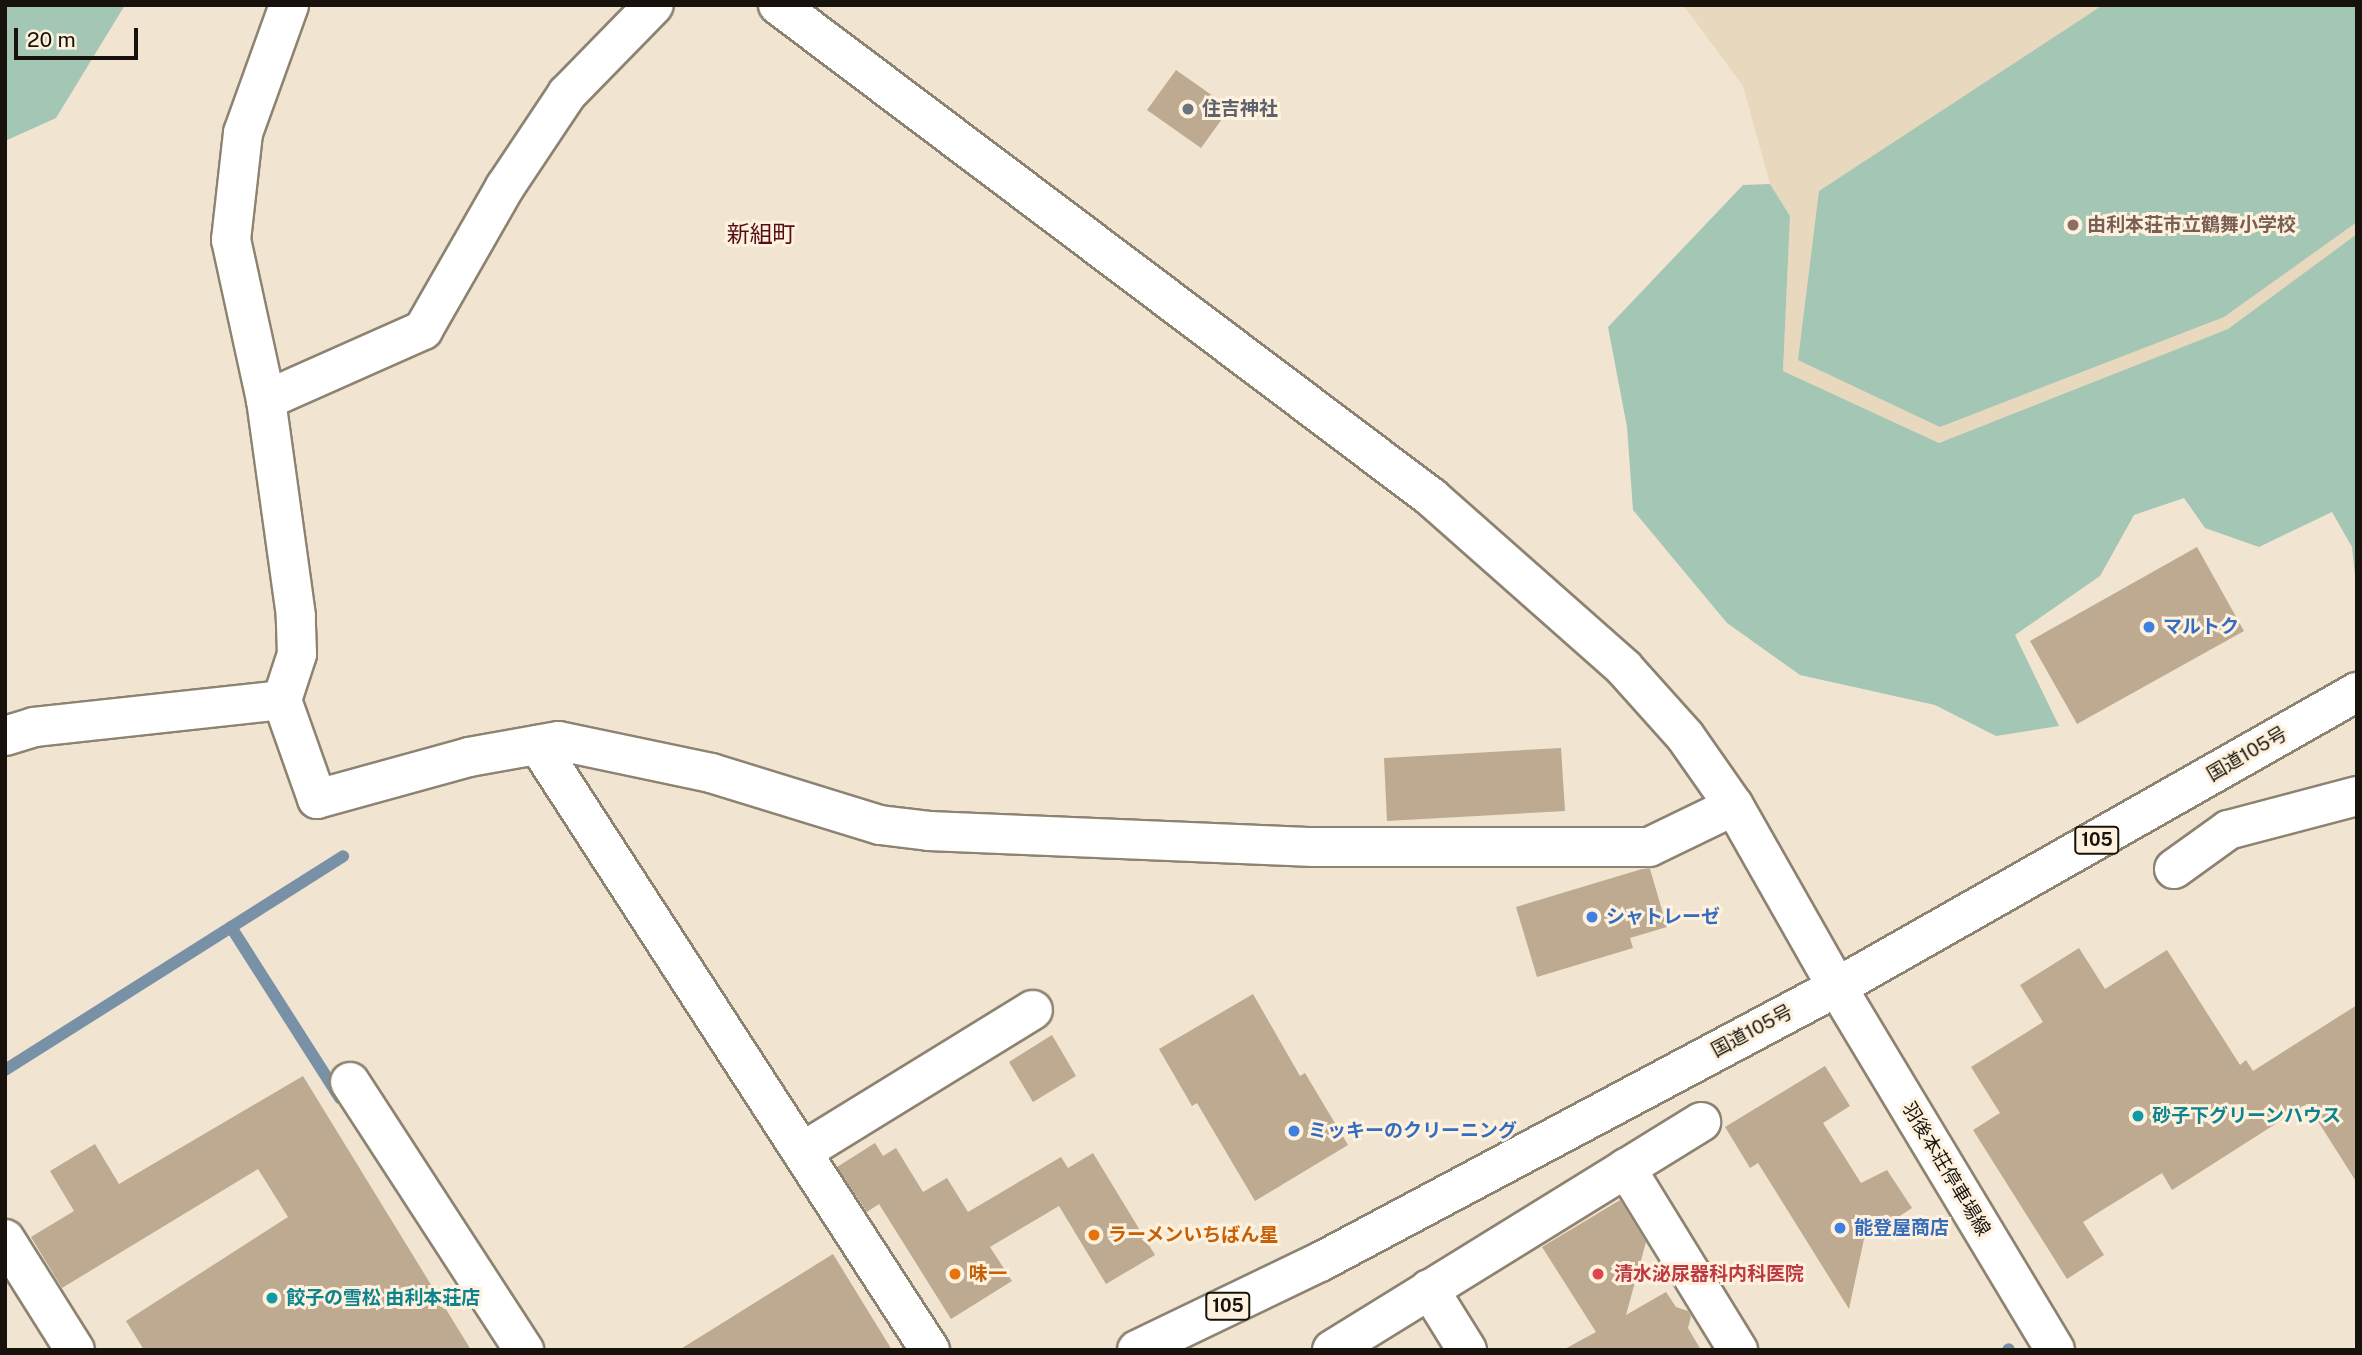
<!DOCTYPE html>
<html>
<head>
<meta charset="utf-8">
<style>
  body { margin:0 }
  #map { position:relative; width:2362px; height:1355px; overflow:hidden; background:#f1e5d1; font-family:"Public Sans","Noto Sans JP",sans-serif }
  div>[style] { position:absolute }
  .built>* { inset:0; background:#e8d9be }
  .green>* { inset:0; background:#a4c6b5 }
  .stream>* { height:12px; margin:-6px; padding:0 6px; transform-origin:6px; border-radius:6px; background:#7891a6 }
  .building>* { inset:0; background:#bdaa90 }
  .roads { filter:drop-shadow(2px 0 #8d8371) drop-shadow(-2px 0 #8d8371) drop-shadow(0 2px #8d8371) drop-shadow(0 -2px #8d8371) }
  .street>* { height:38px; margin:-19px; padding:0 19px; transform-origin:19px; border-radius:19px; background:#fff }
  .secondary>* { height:38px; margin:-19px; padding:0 19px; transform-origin:19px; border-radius:19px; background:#fff }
  .highway>* { height:38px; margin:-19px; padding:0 19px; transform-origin:19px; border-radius:19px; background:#fff }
  .dots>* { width:19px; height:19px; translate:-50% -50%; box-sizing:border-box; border:4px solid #fef2de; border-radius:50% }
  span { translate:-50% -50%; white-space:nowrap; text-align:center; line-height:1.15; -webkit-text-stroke:6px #fef2de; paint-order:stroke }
  .shield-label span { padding:2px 5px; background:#fef2de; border:2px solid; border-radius:5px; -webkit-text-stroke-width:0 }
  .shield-label { font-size:18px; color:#17130c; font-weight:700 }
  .worship-label { font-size:19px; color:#5b616d; font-weight:700 }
  .left { translate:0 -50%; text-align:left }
  .education-label { font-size:19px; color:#785e54; font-weight:700 }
  .shop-label { font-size:19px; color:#366cbe; font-weight:700 }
  .street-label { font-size:19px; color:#17130c }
  .culture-label { font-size:19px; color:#0d838f; font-weight:700 }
  .food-label { font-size:19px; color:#c56008; font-weight:700 }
  .health-label { font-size:19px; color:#be3a42; font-weight:700 }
  .quarter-label { font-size:23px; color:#540e17 }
  .frame { position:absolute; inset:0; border:7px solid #17130c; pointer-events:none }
  .scale { position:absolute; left:14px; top:28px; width:124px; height:32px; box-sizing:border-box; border:4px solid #17130c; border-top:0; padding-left:9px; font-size:21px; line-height:24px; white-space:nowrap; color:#17130c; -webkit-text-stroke:5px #fef2de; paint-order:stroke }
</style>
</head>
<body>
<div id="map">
  <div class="built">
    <i style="clip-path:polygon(1683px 5px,2357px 5px,2357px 234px,2228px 329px,1939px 443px,1783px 371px,1790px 216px,1770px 184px,1743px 86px)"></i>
  </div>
  <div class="green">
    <i style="clip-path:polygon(5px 5px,125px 5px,56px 118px,5px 141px)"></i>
    <i style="clip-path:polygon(2103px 5px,2357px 5px,2357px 222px,2224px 317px,1940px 427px,1798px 360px,1819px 191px)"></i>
    <i style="clip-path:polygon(1770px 184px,1790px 216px,1783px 371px,1939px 443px,2228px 329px,2357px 234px,2357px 595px,2352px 547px,2332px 512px,2259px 547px,2205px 528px,2184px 498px,2134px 515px,2100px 576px,2015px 635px,2059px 726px,1996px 736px,1935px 705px,1800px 675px,1727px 623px,1633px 510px,1627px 427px,1608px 327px,1743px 185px)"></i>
  </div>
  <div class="stream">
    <i style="left:231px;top:927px;width:203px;rotate:57.5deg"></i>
    <i style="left:5px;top:1070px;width:400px;rotate:-32.3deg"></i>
    <i style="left:2008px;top:1350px;width:1px;rotate:-45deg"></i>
  </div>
  <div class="building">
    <i style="clip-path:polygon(1176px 70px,1230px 108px,1201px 148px,1147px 110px)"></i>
    <i style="clip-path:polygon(2197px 547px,2244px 631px,2077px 724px,2030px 641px)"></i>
    <i style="clip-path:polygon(1561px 748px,1565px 811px,1387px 821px,1384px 758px)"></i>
    <i style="clip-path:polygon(1642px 869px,1650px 869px,1667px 927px,1630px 938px,1633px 948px,1537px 977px,1516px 907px)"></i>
    <i style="clip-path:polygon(2079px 948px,2105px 989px,2167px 950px,2240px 1065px,2246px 1060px,2253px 1071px,2357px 1005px,2357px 1183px,2307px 1104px,2172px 1190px,2162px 1173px,2083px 1222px,2104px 1255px,2067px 1279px,1973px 1130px,2000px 1113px,1971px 1067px,2043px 1022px,2020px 985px)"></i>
    <i style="clip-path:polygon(1253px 994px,1300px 1076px,1305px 1073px,1348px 1145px,1255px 1201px,1197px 1103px,1192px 1106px,1159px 1049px)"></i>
    <i style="clip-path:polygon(1052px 1035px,1076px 1076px,1033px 1102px,1009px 1062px)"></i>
    <i style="clip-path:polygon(1825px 1066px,1850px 1106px,1823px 1123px,1861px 1183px,1887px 1170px,1912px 1208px,1864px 1239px,1849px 1309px,1758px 1163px,1750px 1168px,1725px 1127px)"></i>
    <i style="clip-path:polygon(303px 1076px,471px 1350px,144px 1350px,126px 1321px,288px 1217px,258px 1169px,62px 1288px,31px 1237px,74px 1211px,50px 1171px,95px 1144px,119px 1184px)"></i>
    <i style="clip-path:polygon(875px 1143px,883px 1156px,896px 1148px,923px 1192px,947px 1178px,968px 1212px,1061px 1157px,1068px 1168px,1093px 1153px,1155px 1255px,1106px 1284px,1059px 1206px,990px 1247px,1012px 1281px,951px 1319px,879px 1204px,867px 1212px,837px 1167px)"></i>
    <i style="clip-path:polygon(1620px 1200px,1646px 1242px,1626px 1315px,1666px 1292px,1676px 1307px,1688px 1311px,1691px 1316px,1688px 1328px,1701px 1350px,1563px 1350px,1596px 1332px,1542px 1247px)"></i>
    <i style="clip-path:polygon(833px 1254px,892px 1350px,679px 1350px)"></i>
  </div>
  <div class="roads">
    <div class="street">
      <i style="left:778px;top:5px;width:818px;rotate:37deg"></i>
      <i style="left:1431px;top:497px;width:258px;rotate:41.5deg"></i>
      <i style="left:1624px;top:668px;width:91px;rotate:48.1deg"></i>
      <i style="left:1685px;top:736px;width:85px;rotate:55deg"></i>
      <i style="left:1734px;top:806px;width:208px;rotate:60.4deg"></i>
      <i style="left:266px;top:400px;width:172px;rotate:-24deg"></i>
      <i style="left:423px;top:330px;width:165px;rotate:-60.2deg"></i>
      <i style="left:505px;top:187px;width:112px;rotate:-56.3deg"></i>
      <i style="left:567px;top:94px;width:124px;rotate:-45.7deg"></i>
      <i style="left:282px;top:700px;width:48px;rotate:-71.9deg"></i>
      <i style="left:297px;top:654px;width:38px;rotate:-92deg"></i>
      <i style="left:296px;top:616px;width:218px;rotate:-97.9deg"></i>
      <i style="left:266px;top:400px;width:164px;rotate:-102.3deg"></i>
      <i style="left:231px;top:240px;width:108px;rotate:-83.6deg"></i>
      <i style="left:243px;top:133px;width:136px;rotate:-70.2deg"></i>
      <i style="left:5px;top:736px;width:30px;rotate:-17deg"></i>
      <i style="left:34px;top:727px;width:249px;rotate:-6.2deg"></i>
      <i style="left:282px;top:700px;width:105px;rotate:70.5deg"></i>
      <i style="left:317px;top:799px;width:158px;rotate:-15.4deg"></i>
      <i style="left:469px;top:757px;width:91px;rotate:-10.1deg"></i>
      <i style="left:559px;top:741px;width:155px;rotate:11.9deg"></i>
      <i style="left:711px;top:773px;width:177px;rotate:17.1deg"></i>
      <i style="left:880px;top:825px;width:49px;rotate:7deg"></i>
      <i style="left:929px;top:831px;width:385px;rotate:2.4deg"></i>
      <i style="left:1314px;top:847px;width:335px"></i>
      <i style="left:1649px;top:847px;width:94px;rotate:-25.8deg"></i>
      <i style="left:538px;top:745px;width:721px;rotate:57.06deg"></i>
      <i style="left:2174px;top:869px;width:67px;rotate:-35.8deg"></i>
      <i style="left:2228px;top:830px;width:133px;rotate:-14.8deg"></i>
      <i style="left:350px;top:1082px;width:320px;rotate:57deg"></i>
      <i style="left:802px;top:1152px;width:271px;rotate:-31.6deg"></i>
      <i style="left:1626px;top:1168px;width:214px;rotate:58.4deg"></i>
      <i style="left:5px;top:1239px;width:131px;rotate:57.8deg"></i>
      <i style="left:1429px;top:1289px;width:72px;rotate:58.1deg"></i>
      <i style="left:1332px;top:1350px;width:434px;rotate:-31.7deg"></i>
    </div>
    <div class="secondary">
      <i style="left:1837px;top:987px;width:423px;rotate:59deg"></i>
    </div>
    <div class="highway">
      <i style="left:1137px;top:1350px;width:203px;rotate:-25.7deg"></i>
      <i style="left:1320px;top:1262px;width:586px;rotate:-28.01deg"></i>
      <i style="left:1837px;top:987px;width:598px;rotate:-29.57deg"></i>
    </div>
  </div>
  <div class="dots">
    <i style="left:1188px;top:109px;background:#6b7280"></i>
    <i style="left:2073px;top:225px;background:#8d6e63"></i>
    <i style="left:2149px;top:627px;background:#3f7fe0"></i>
    <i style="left:1592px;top:917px;background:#3f7fe0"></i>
    <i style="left:2138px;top:1116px;background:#0f9aa8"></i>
    <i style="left:1294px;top:1131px;background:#3f7fe0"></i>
    <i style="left:1840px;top:1228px;background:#3f7fe0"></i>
    <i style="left:1094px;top:1235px;background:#e8710a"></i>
    <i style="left:955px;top:1274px;background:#e8710a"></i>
    <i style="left:1598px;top:1274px;background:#e0444e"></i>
    <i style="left:272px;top:1298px;background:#0f9aa8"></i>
  </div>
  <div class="shield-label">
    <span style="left:2097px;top:840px">105</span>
    <span style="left:1228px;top:1306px">105</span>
  </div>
  <div class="worship-label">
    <span class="left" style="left:1202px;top:109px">住吉神社</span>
  </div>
  <div class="education-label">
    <span class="left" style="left:2087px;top:225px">由利本荘市立鶴舞小学校</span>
  </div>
  <div class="shop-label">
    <span class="left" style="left:2163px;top:627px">マルトク</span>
    <span class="left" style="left:1606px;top:917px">シャトレーゼ</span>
    <span class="left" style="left:1308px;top:1131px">ミッキーのクリーニング</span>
    <span class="left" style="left:1854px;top:1228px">能登屋商店</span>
  </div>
  <div class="street-label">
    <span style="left:2247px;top:754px;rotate:-30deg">国道105号</span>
    <span style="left:1752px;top:1031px;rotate:-28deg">国道105号</span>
    <span style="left:1946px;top:1169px;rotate:59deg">羽後本荘停車場線</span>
  </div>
  <div class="culture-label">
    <span class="left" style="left:2152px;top:1116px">砂子下グリーンハウス</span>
    <span class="left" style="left:286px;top:1298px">餃子の雪松 由利本荘店</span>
  </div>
  <div class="food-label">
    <span class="left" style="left:1108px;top:1235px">ラーメンいちばん星</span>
    <span class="left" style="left:969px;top:1274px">味一</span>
  </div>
  <div class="health-label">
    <span class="left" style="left:1614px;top:1274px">清水泌尿器科内科医院</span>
  </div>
  <div class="quarter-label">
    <span style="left:761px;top:234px">新組町</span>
  </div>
  <div class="frame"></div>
  <div class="scale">20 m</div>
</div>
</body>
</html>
